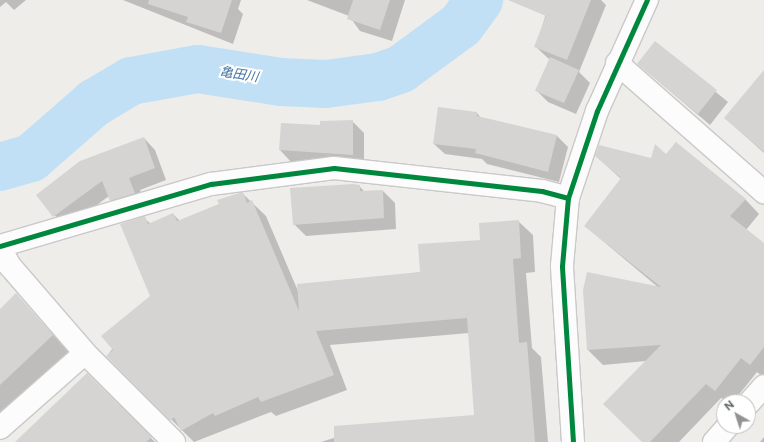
<!DOCTYPE html>
<html>
<head>
<meta charset="utf-8">
<style>
  body { margin:0 }
  #map { position:relative; width:764px; height:442px; overflow:hidden; background:#eeedea; font-family:"Public Sans","Noto Sans JP",sans-serif }
  div>[style] { position:absolute }
  .shadow>* { inset:0; background:#0003 }
  .river>* { height:48px; margin:-24px; padding:0 24px; transform-origin:24px; border-radius:24px; background:#c1e0f6 }
  .building>* { inset:0; background:#d5d4d3 }
  .roads { filter:drop-shadow(1px 0 #c9c9c9) drop-shadow(-1px 0 #c9c9c9) drop-shadow(0 1px #c9c9c9) drop-shadow(0 -1px #c9c9c9) }
  .street>* { height:22px; margin:-11px; padding:0 11px; transform-origin:11px; border-radius:11px; background:#fcfcfc }
  .cycleway>* { height:5px; margin:-2.5px; padding:0 2.5px; transform-origin:2.5px; border-radius:2.5px; background:#00873e }
  span { translate:-50% -50%; white-space:nowrap; text-align:center; line-height:1.15; -webkit-text-stroke:4px #fff; paint-order:stroke }
  .water-label { font-size:13px; color:#4775a5; font-style:italic }
  .north { position:absolute; left:716px; top:394px; width:40px; height:40px; box-sizing:border-box; background:#fff; border:1px solid #bfc1c2; border-radius:50%; rotate:321deg; font-size:11px; font-weight:700; line-height:16px; text-align:center; color:#5f6367 }
  .north::after { content:''; display:block; margin:auto; width:14px; height:18px; background:#919395; clip-path:polygon(50% 0,100% 100%,50% 72%,0 100%) }
</style>
</head>
<body>
<div id="map">
  <div class="shadow">
    <i style="clip-path:polygon(0 0,26px 0,14px 10px,6px 2px,0 7px)"></i>
    <i style="clip-path:polygon(123px 0,241px 0,238px 9px,243px 14px,233px 44px)"></i>
    <i style="clip-path:polygon(307px 0,405px 0,392px 41px,360px 31px,349px 16px)"></i>
    <i style="clip-path:polygon(550px 0,601px 0,606px 5px,579px 72px,590px 83px,576px 114px,548px 102px,536px 90px,550px 60px,536px 47px)"></i>
    <i style="clip-path:polygon(655px 42px,728px 102px,710px 125px,638px 64px)"></i>
    <i style="clip-path:polygon(764px 71px,764px 153px,725px 118px)"></i>
    <i style="clip-path:polygon(477px 113px,481px 118px,557px 136px,568px 147px,559px 182px,487px 164px,482px 159px,445px 154px,434px 144px)"></i>
    <i style="clip-path:polygon(352px 121px,364px 133px,364px 166px,291px 162px,280px 150px,321px 126px)"></i>
    <i style="clip-path:polygon(144px 138px,155px 150px,166px 180px,140px 190px,146px 205px,123px 212px,109px 196px,66px 228px,37px 195px)"></i>
    <i style="clip-path:polygon(666px 155px,745px 199px,759px 214px,746px 230px,764px 245px,764px 378px,757px 372px,733px 402px,721px 398px,679px 442px,643px 442px,646px 361px,603px 365px,588px 350px,584px 290px,659px 288px,585px 226px,621px 179px,596px 156px,651px 159px)"></i>
    <i style="clip-path:polygon(359px 186px,365px 192px,383px 191px,395px 203px,396px 229px,306px 236px,294px 224px)"></i>
    <i style="clip-path:polygon(243px 194px,266px 216px,298px 291px,421px 272px,518px 221px,533px 235px,535px 272px,526px 273px,532px 348px,541px 357px,548px 442px,321px 442px,378px 424px,475px 416px,469px 333px,330px 345px,347px 390px,276px 416px,271px 412px,194px 442px,107px 356px,151px 296px,144px 218px,151px 224px,173px 214px,180px 221px)"></i>
    <i style="clip-path:polygon(16px 295px,69px 352px,0 416px,0 310px)"></i>
    <i style="clip-path:polygon(87px 374px,155px 442px,16px 442px)"></i>
    <i style="clip-path:polygon(764px 437px,764px 442px,760px 442px)"></i>
  </div>
  <div class="river">
    <i style="left:0;top:167px;width:32px;rotate:-16deg"></i>
    <i style="left:31px;top:158px;width:84px;rotate:-41.1deg"></i>
    <i style="left:94px;top:103px;width:43px;rotate:-30.7deg"></i>
    <i style="left:131px;top:81px;width:68px;rotate:-10.2deg"></i>
    <i style="left:198px;top:69px;width:84px;rotate:8.9deg"></i>
    <i style="left:281px;top:82px;width:45px;rotate:2.5deg"></i>
    <i style="left:326px;top:84px;width:52px;rotate:-7.7deg"></i>
    <i style="left:378px;top:77px;width:24px;rotate:-19deg"></i>
    <i style="left:401px;top:69px;width:74px;rotate:-36.3deg"></i>
    <i style="left:461px;top:25px;width:31px;rotate:-54deg"></i>
  </div>
  <div class="building">
    <i style="clip-path:polygon(149px 0,232px 0,221px 33px,186px 22px,188px 17px,148px 4px)"></i>
    <i style="clip-path:polygon(353px 0,390px 0,380px 30px,347px 19px)"></i>
    <i style="clip-path:polygon(508px 0,591px 0,567px 60px,534px 47px,546px 16px)"></i>
    <i style="clip-path:polygon(655px 41px,717px 90px,698px 114px,637px 64px)"></i>
    <i style="clip-path:polygon(550px 57px,579px 70px,564px 103px,535px 91px)"></i>
    <i style="clip-path:polygon(764px 70px,764px 152px,724px 118px)"></i>
    <i style="clip-path:polygon(438px 107px,477px 112px,477px 116px,557px 135px,548px 172px,475px 153px,476px 149px,433px 144px)"></i>
    <i style="clip-path:polygon(353px 120px,353px 155px,279px 150px,281px 123px,320px 125px,320px 121px)"></i>
    <i style="clip-path:polygon(144px 137px,155px 168px,129px 178px,135px 193px,110px 201px,102px 181px,53px 217px,36px 195px,80px 161px)"></i>
    <i style="clip-path:polygon(676px 142px,746px 199px,730px 216px,764px 243px,764px 347px,750px 365px,741px 358px,715px 391px,706px 384px,650px 442px,642px 442px,603px 404px,661px 345px,587px 350px,583px 290px,587px 272px,661px 287px,584px 226px,621px 178px,595px 156px,599px 145px,651px 158px,655px 144px,666px 154px)"></i>
    <i style="clip-path:polygon(353px 184px,360px 185px,360px 191px,383px 190px,384px 218px,293px 225px,290px 188px)"></i>
    <i style="clip-path:polygon(243px 192px,247px 203px,252px 200px,299px 311px,297px 284px,420px 272px,418px 244px,480px 240px,479px 223px,519px 220px,521px 258px,513px 259px,519px 343px,527px 342px,535px 442px,334px 442px,334px 426px,474px 415px,467px 318px,316px 331px,334px 375px,261px 402px,258px 397px,215px 416px,213px 413px,181px 431px,174px 417px,170px 421px,106px 356px,113px 350px,101px 336px,150px 296px,120px 224px,145px 216px,148px 224px,173px 213px,177px 221px,219px 204px,217px 200px)"></i>
    <i style="clip-path:polygon(16px 293px,53px 335px,0 385px,0 309px)"></i>
    <i style="clip-path:polygon(87px 373px,152px 437px,146px 442px,15px 442px)"></i>
  </div>
  <div class="roads">
    <div class="street">
      <i style="left:617px;top:63px;width:196px;rotate:41.3deg"></i>
      <i style="left:0;top:246px;width:220px;rotate:-16.4deg"></i>
      <i style="left:211px;top:184px;width:124px;rotate:-7.4deg"></i>
      <i style="left:334px;top:168px;width:209px;rotate:6.3deg"></i>
      <i style="left:542px;top:191px;width:27px;rotate:15deg"></i>
      <i style="left:0;top:248px;width:21px;rotate:61deg"></i>
      <i style="left:10px;top:266px;width:115px;rotate:49.2deg"></i>
      <i style="left:85px;top:353px;width:126px;rotate:45deg"></i>
      <i style="left:748px;top:404px;width:24px;rotate:-48deg"></i>
      <i style="left:0;top:428px;width:113px;rotate:-41.4deg"></i>
      <i style="left:573px;top:442px;width:176px;rotate:-93.6deg"></i>
      <i style="left:562px;top:266px;width:68px;rotate:-85deg"></i>
      <i style="left:568px;top:198px;width:92px;rotate:-71.6deg"></i>
      <i style="left:597px;top:111px;width:122px;rotate:-65.8deg"></i>
      <i style="left:714px;top:442px;width:21px;rotate:-49deg"></i>
    </div>
  </div>
  <div class="cycleway">
    <i style="left:0;top:246px;width:220px;rotate:-16.4deg"></i>
    <i style="left:211px;top:184px;width:124px;rotate:-7.4deg"></i>
    <i style="left:334px;top:168px;width:209px;rotate:6.3deg"></i>
    <i style="left:542px;top:191px;width:27px;rotate:15deg"></i>
    <i style="left:573px;top:442px;width:176px;rotate:-93.6deg"></i>
    <i style="left:562px;top:266px;width:68px;rotate:-85deg"></i>
    <i style="left:568px;top:198px;width:92px;rotate:-71.6deg"></i>
    <i style="left:597px;top:111px;width:122px;rotate:-65.8deg"></i>
  </div>
  <div class="water-label">
    <span style="left:239px;top:75px;rotate:9deg">亀田川</span>
  </div>
  <div class="north">N</div>
</div>
</body>
</html>
